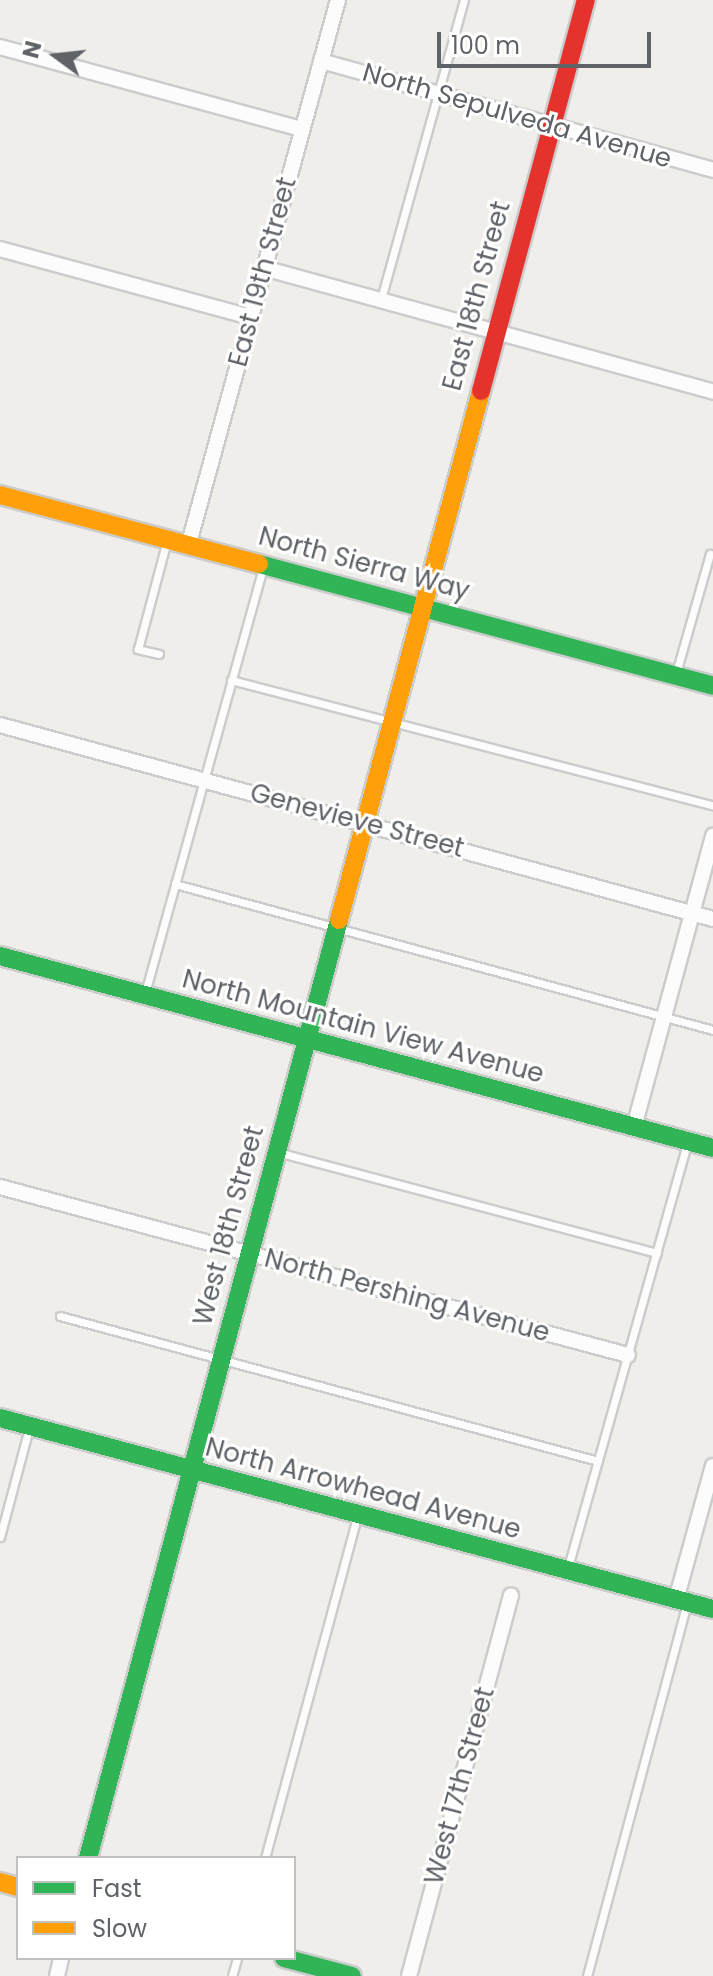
<!DOCTYPE html>
<html>
<head>
<meta charset="utf-8">
<style>
  body { margin:0 }
  #map { position:relative; width:713px; height:1976px; overflow:hidden; background:#efeeea; font-family:Poppins,sans-serif }
  div>[style] { position:absolute }
  .roads { filter:drop-shadow(2px 0 #cbcccc) drop-shadow(-2px 0 #cbcccc) drop-shadow(0 2px #cbcccc) drop-shadow(0 -2px #cbcccc) }
  .lane>* { height:7px; margin:-3.5px; padding:0 3.5px; transform-origin:3.5px; border-radius:3.5px; background:#fdfcfc }
  .street>* { height:14px; margin:-7px; padding:0 7px; transform-origin:7px; border-radius:7px; background:#fdfcfc }
  .fast>* { height:18px; margin:-9px; padding:0 9px; transform-origin:9px; border-radius:9px; background:#30b455 }
  .slow>* { height:18px; margin:-9px; padding:0 9px; transform-origin:9px; border-radius:9px; background:#ff9f0a }
  .jam>* { height:18px; margin:-9px; padding:0 9px; transform-origin:9px; border-radius:9px; background:#e5322d }
  span { translate:-50% -50%; white-space:nowrap; text-align:center; line-height:1.15; -webkit-text-stroke:6px #fff; paint-order:stroke }
  .street-label { font-size:26px; color:#5f6368 }
  .legend { position:absolute; left:16px; top:1856px; width:280px; height:104px; box-sizing:border-box; background:#fff; border:2px solid #bfc1c3; margin:0; padding:10px 14px; list-style:none; font-size:24px; color:#5f6368 }
  .legend li { display:flex; align-items:center; gap:16px; height:40px }
  .legend b { width:40px; border:2px solid #bfc1c3 }
  .north { position:absolute; left:16px; top:16px; width:80px; height:80px; -webkit-text-stroke:6px #fff; paint-order:stroke; rotate:285deg; font-size:22px; font-weight:700; line-height:32px; text-align:center; color:#5f6368 }
  .north::after { content:''; display:block; margin:auto; width:28px; height:36px; background:#5f6368; clip-path:polygon(50% 0,100% 100%,50% 72%,0 100%) }
  .scale { position:absolute; left:437px; top:32px; width:214px; height:36px; box-sizing:border-box; border:4px solid #5f6368; border-top:0; padding-left:10px; font-size:24px; line-height:28px; white-space:nowrap; color:#5f6368; -webkit-text-stroke:6px #fff; paint-order:stroke }
</style>
</head>
<body>
<div id="map">
  <div class="roads">
    <div class="lane">
      <i style="left:381px;top:299px;width:310px;rotate:-74.5deg"></i>
      <i style="left:159px;top:654px;width:22px;rotate:-167deg"></i>
      <i style="left:138px;top:649px;width:113px;rotate:-75.1deg"></i>
      <i style="left:676px;top:673px;width:124px;rotate:-74.1deg"></i>
      <i style="left:231px;top:680px;width:498px;rotate:14.6deg"></i>
      <i style="left:175px;top:884px;width:557px;rotate:15.18deg"></i>
      <i style="left:145px;top:993px;width:439px;rotate:-74.5deg"></i>
      <i style="left:281px;top:1153px;width:389px;rotate:14.9deg"></i>
      <i style="left:60px;top:1316px;width:557px;rotate:15.08deg"></i>
      <i style="left:0;top:1537px;width:113px;rotate:-75.1deg"></i>
      <i style="left:568px;top:1567px;width:439px;rotate:-74.3deg"></i>
      <i style="left:265px;top:1858px;width:353px;rotate:-74.9deg"></i>
      <i style="left:232px;top:1976px;width:19px;rotate:-74deg"></i>
      <i style="left:587px;top:1976px;width:386px;rotate:-75deg"></i>
    </div>
    <div class="street">
      <i style="left:0;top:47px;width:313px;rotate:15.2deg"></i>
      <i style="left:321px;top:61px;width:407px;rotate:15.5deg"></i>
      <i style="left:0;top:249px;width:260px;rotate:15.2deg"></i>
      <i style="left:264px;top:268px;width:466px;rotate:15.4deg"></i>
      <i style="left:189px;top:543px;width:563px;rotate:-74.66deg"></i>
      <i style="left:0;top:725px;width:739px;rotate:15.22deg"></i>
      <i style="left:634px;top:1127px;width:302px;rotate:-74.8deg"></i>
      <i style="left:0;top:1187px;width:650px;rotate:14.98deg"></i>
      <i style="left:676px;top:1600px;width:139px;rotate:-74.6deg"></i>
      <i style="left:57px;top:1976px;width:18px;rotate:-77deg"></i>
      <i style="left:409px;top:1976px;width:394px;rotate:-75deg"></i>
    </div>
    <div class="fast">
      <i style="left:259px;top:564px;width:470px;rotate:15deg"></i>
      <i style="left:0;top:956px;width:738px;rotate:15.07deg"></i>
      <i style="left:0;top:1418px;width:738px;rotate:15deg"></i>
      <i style="left:88px;top:1858px;width:971px;rotate:-75.02deg"></i>
      <i style="left:284px;top:1958px;width:70px;rotate:14.8deg"></i>
    </div>
    <div class="slow">
      <i style="left:0;top:495px;width:268px;rotate:14.9deg"></i>
      <i style="left:339px;top:920px;width:548px;rotate:-74.97deg"></i>
      <i style="left:0;top:1882px;width:19px;rotate:16deg"></i>
    </div>
    <div class="jam">
      <i style="left:481px;top:391px;width:405px;rotate:-75deg"></i>
    </div>
  </div>
  <div class="street-label">
    <span style="left:517px;top:116px;rotate:16deg">North Sepulveda Avenue</span>
    <span style="left:263px;top:272px;rotate:-75deg">East 19th Street</span>
    <span style="left:477px;top:296px;rotate:-75deg">East 18th Street</span>
    <span style="left:364px;top:564px;rotate:15deg">North Sierra Way</span>
    <span style="left:357px;top:821px;rotate:15deg">Genevieve Street</span>
    <span style="left:363px;top:1027px;rotate:15deg">North Mountain View Avenue</span>
    <span style="left:229px;top:1226px;rotate:-75deg">West 18th Street</span>
    <span style="left:407px;top:1296px;rotate:15deg">North Pershing Avenue</span>
    <span style="left:363px;top:1489px;rotate:15deg">North Arrowhead Avenue</span>
    <span style="left:460px;top:1786px;rotate:-75deg">West 17th Street</span>
  </div>
  <ul class="legend">
  <li><b style="height:10px;background:#30b455"></b>Fast</li>
  <li><b style="height:10px;background:#ff9f0a"></b>Slow</li>
  </ul>
  <div class="north">N</div>
  <div class="scale">100 m</div>
</div>
</body>
</html>
